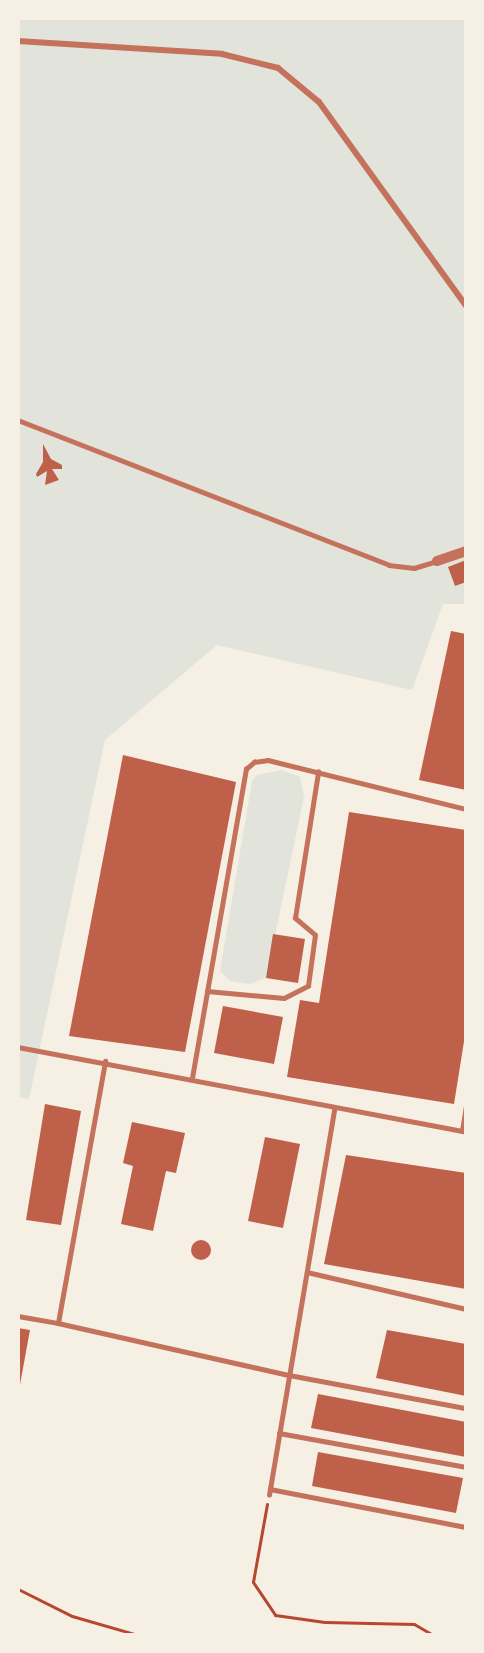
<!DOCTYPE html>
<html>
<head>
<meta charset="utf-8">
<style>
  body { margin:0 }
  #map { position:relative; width:484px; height:1653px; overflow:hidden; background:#f6efe4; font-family:"Source Sans 3",sans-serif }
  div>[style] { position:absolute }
  .green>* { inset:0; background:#e2e4dc }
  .building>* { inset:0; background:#bf614a }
  .round { border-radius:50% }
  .path>* { height:3px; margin:-1.5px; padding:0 1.5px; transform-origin:1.5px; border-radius:1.5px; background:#b5482f }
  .service>* { height:4.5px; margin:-2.25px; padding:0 2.25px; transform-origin:2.25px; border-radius:2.25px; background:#c5725c }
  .minor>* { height:6px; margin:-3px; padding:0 3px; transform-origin:3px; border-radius:3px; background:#c5725c }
  .tertiary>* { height:10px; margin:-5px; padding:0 5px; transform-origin:5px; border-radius:5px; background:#c5725c }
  span { translate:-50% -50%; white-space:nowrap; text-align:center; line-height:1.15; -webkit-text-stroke:6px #f6efe4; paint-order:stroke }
  .frame { position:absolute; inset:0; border:20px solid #f6efe4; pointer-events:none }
</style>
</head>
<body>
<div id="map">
  <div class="green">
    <i style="clip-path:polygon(18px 18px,466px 18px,466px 604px,443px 604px,412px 690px,217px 645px,105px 740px,29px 1099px,18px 1097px)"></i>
    <i style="clip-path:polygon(281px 770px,300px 777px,304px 797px,266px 978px,250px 984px,230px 981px,220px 971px,252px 781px,257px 775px)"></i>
  </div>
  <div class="building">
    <i style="clip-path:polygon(43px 444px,51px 459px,62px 465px,62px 469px,52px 469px,59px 480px,45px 485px,47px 471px,37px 477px,36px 474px,43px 462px)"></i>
    <i style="clip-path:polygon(466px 560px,466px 582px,455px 586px,448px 567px)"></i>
    <i style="clip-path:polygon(451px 631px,466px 634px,466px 790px,419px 780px)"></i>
    <i style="clip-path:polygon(123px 755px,236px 782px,185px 1052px,69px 1036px)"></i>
    <i style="clip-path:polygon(349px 812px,466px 830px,466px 1029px,454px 1104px,287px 1077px,300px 1000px,319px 1003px)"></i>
    <i style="clip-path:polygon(273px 934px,305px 939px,298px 983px,266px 978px)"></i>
    <i style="clip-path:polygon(223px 1006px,283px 1017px,274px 1064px,214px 1053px)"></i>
    <i style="clip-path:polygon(45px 1104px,81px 1111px,61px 1225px,26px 1220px)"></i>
    <i style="clip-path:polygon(132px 1122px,185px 1133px,176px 1173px,166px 1171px,153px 1231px,121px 1224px,133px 1166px,123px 1163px)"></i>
    <i style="clip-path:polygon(265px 1137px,300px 1144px,283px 1228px,248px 1221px)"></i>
    <i style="clip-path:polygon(346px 1155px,466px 1173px,466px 1289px,324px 1264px)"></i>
    <i class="round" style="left:191px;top:1240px;width:20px;height:20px"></i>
    <i style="clip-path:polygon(18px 1328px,30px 1330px,19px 1390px,18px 1390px)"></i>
    <i style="clip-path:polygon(387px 1330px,466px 1344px,466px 1396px,376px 1378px)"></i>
    <i style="clip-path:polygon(318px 1394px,466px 1422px,466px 1457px,311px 1428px)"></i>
    <i style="clip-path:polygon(318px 1452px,463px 1478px,456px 1513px,312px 1486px)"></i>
  </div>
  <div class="path">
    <i style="left:267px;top:1504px;width:79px;rotate:100.2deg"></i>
    <i style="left:253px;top:1582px;width:40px;rotate:56deg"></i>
    <i style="left:275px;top:1615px;width:50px;rotate:8deg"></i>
    <i style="left:325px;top:1622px;width:89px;rotate:1.3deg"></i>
    <i style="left:414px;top:1624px;width:22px;rotate:30deg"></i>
    <i style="left:18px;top:1589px;width:60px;rotate:26.6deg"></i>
    <i style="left:72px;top:1616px;width:69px;rotate:16.1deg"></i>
  </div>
  <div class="service">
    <i style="left:18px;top:420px;width:398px;rotate:21.3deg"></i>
    <i style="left:389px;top:565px;width:25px;rotate:7deg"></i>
    <i style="left:414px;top:568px;width:24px;rotate:-17deg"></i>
    <i style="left:207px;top:991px;width:77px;rotate:5.2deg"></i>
    <i style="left:284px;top:998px;width:27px;rotate:-27deg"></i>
    <i style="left:308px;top:986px;width:51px;rotate:-82.2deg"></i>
    <i style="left:315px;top:935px;width:26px;rotate:-140deg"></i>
    <i style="left:295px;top:918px;width:148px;rotate:-81deg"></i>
    <i style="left:18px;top:1047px;width:456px;rotate:10.7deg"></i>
    <i style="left:192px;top:1078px;width:314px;rotate:-80.1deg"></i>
    <i style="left:246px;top:769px;width:11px;rotate:-41deg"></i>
    <i style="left:254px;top:762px;width:14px;rotate:-8deg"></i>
    <i style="left:268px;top:760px;width:204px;rotate:13.9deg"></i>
    <i style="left:462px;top:1131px;width:24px;rotate:-81deg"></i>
    <i style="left:307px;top:1272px;width:163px;rotate:13.1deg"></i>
    <i style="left:18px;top:1316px;width:41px;rotate:9.9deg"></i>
    <i style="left:58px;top:1323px;width:266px;rotate:-79.8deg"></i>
    <i style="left:58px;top:1323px;width:237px;rotate:12.7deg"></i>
    <i style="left:289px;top:1375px;width:180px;rotate:10.6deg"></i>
    <i style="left:279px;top:1433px;width:190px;rotate:10.3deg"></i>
    <i style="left:270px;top:1489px;width:200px;rotate:11deg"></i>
    <i style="left:269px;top:1495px;width:391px;rotate:-80.4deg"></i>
  </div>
  <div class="minor">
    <i style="left:18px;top:41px;width:204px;rotate:3.6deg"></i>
    <i style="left:222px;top:54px;width:58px;rotate:14deg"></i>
    <i style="left:278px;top:68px;width:53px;rotate:39.7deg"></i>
    <i style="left:319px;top:102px;width:251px;rotate:54.2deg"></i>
  </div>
  <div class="tertiary">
    <i style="left:437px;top:561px;width:31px;rotate:-19deg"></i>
  </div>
  <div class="frame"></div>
</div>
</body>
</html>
